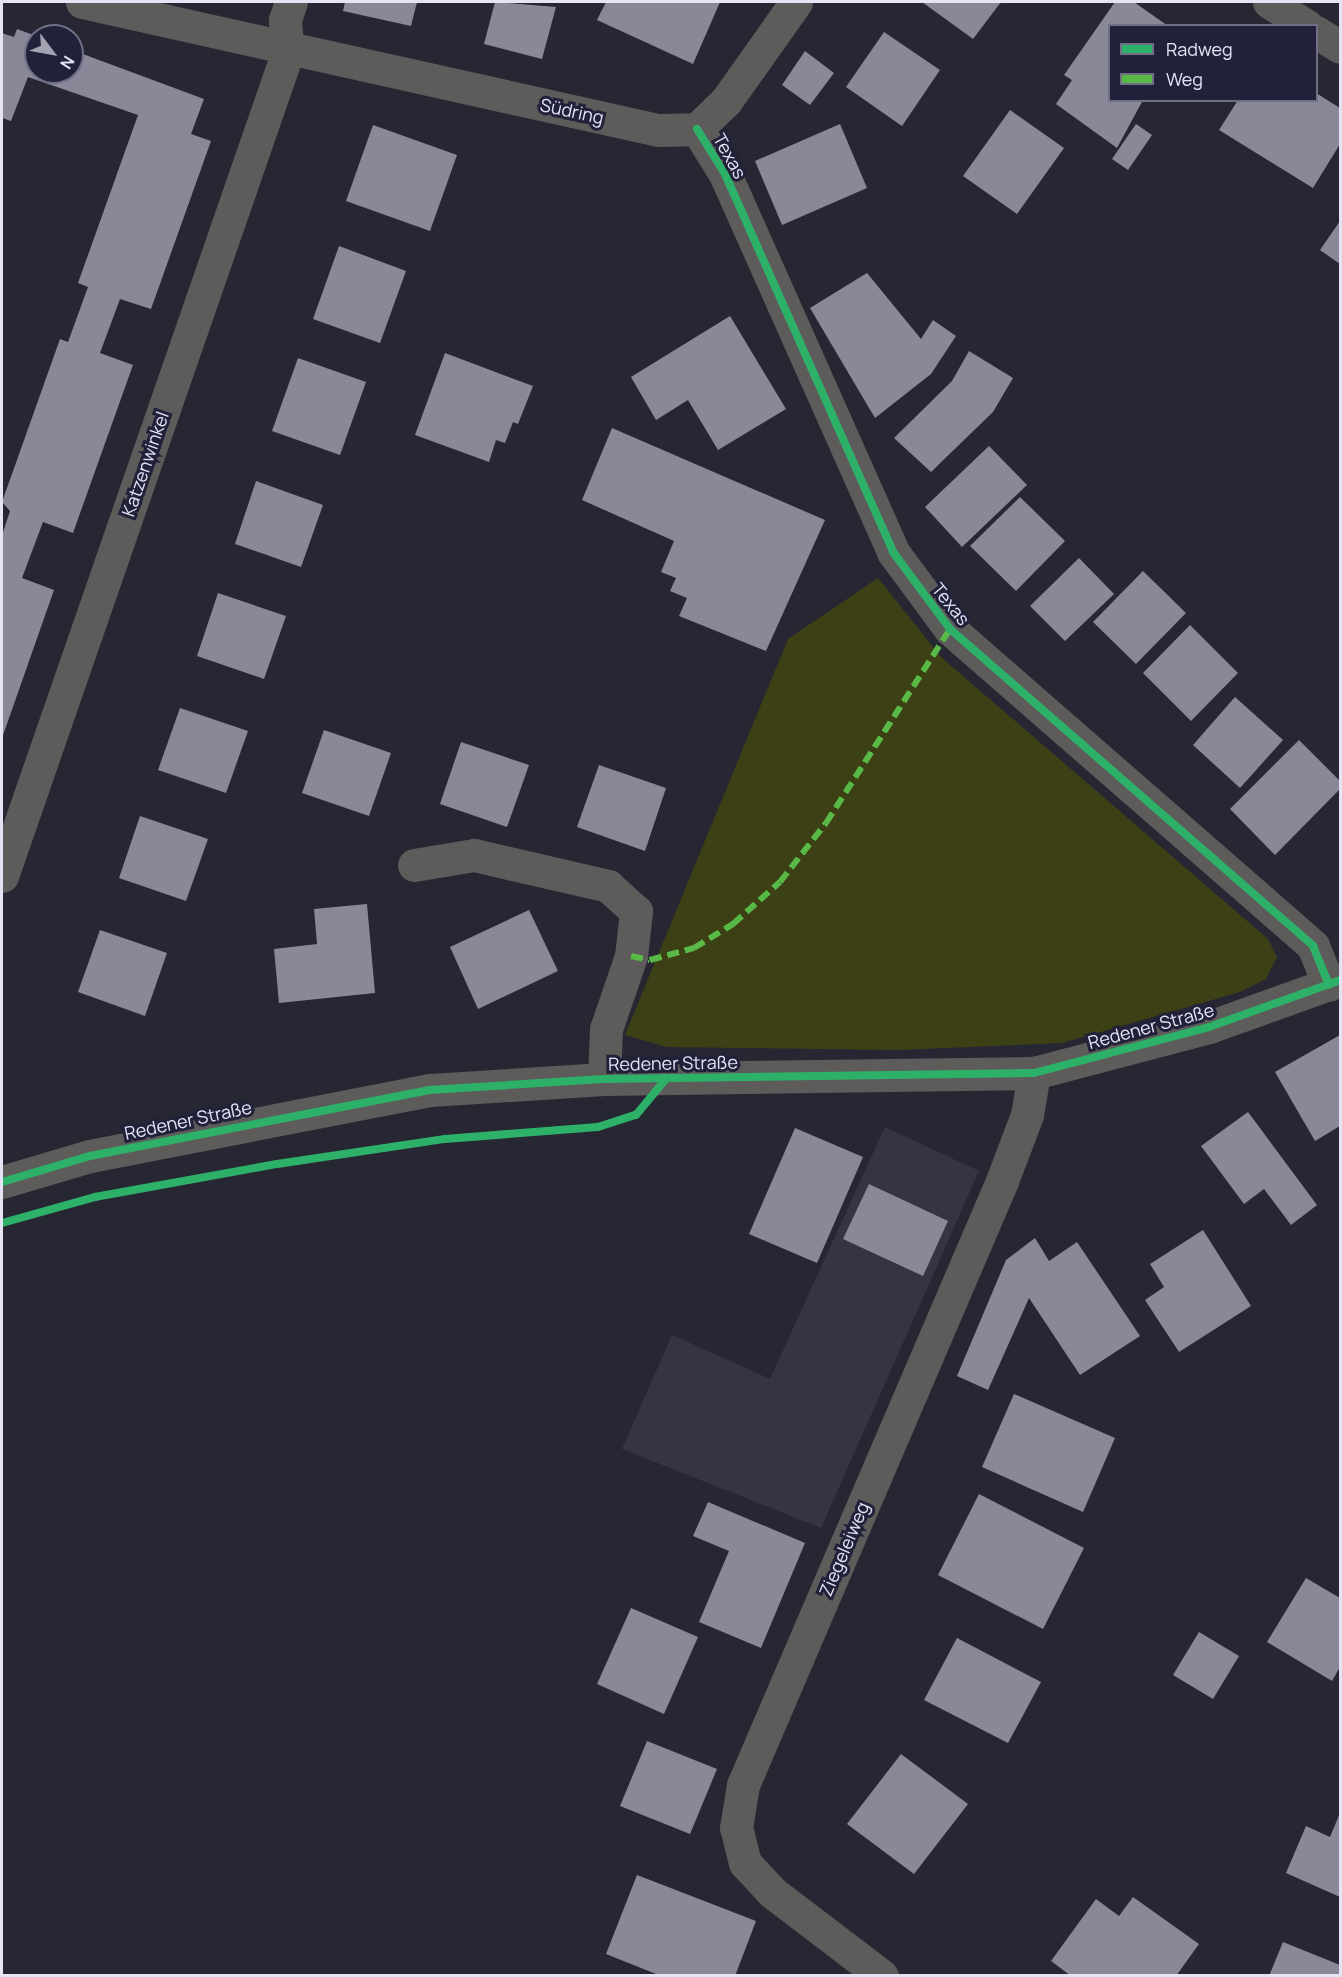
<!DOCTYPE html>
<html>
<head>
<meta charset="utf-8">
<style>
  body { margin:0 }
  #map { position:relative; width:1342px; height:1977px; overflow:hidden; background:#272734; font-family:Manrope,sans-serif }
  div>[style] { position:absolute }
  .industrial>* { inset:0; background:#363443 }
  .green>* { inset:0; background:#3c4014 }
  .building>* { inset:0; background:#889 }
  .minor>* { height:33px; margin:-16.5px; padding:0 16.5px; transform-origin:16.5px; border-radius:16.5px; background:#5e5b5b }
  .tertiary>* { height:33px; margin:-16.5px; padding:0 16.5px; transform-origin:16.5px; border-radius:16.5px; background:#5e5b5b }
  .quiet>* { height:6px; margin-top:-3px; transform-origin:0; background:repeating-linear-gradient(90deg,#58b947 0 12px,transparent 0 18px) }
  .cycleway>* { height:8px; margin:-4px; padding:0 4px; transform-origin:4px; border-radius:4px; background:#2db169 }
  span { translate:-50% -50%; white-space:nowrap; text-align:center; line-height:1.15; -webkit-text-stroke:6px #22213a; paint-order:stroke }
  .street-label { font-size:18px; color:#e4e4f5 }
  .frame { position:absolute; inset:0; border:3px solid #e4e4f5; pointer-events:none }
  .legend { position:absolute; left:1108px; top:24px; width:210px; height:78px; box-sizing:border-box; background:#22213a; border:2px solid #706f85; margin:0; padding:8px 10px; list-style:none; font-size:18px; color:#e4e4f5 }
  .legend li { display:flex; align-items:center; gap:12px; height:30px }
  .legend b { width:30px; border:2px solid #706f85 }
  .north { position:absolute; left:24px; top:24px; width:60px; height:60px; box-sizing:border-box; background:#22213a; border:2px solid #706f85; border-radius:50%; rotate:122deg; font-size:16px; font-weight:700; line-height:24px; text-align:center; color:#e4e4f5 }
  .north::after { content:''; display:block; margin:auto; width:21px; height:27px; background:#a2a2b1; clip-path:polygon(50% 0,100% 100%,50% 72%,0 100%) }
</style>
</head>
<body>
<div id="map">
  <div class="industrial">
    <i style="clip-path:polygon(885px 1127px,979px 1171px,821px 1528px,622px 1449px,672px 1335px,770px 1379px)"></i>
  </div>
  <div class="green">
    <i style="clip-path:polygon(878px 578px,941px 657px,1268px 939px,1277px 957px,1266px 979px,1240px 992px,1062px 1043px,898px 1050px,667px 1047px,625px 1035px,788px 639px)"></i>
  </div>
  <div class="building">
    <i style="clip-path:polygon(345px 2px,417px 2px,411px 26px,343px 11px)"></i>
    <i style="clip-path:polygon(495px 2px,556px 7px,542px 59px,484px 44px)"></i>
    <i style="clip-path:polygon(606px 2px,720px 2px,693px 64px,597px 20px)"></i>
    <i style="clip-path:polygon(922px 2px,1001px 2px,973px 39px)"></i>
    <i style="clip-path:polygon(1115px 2px,1134px 2px,1168px 26px,1110px 26px,1110px 100px,1143px 100px,1117px 148px,1056px 104px,1072px 80px,1064px 75px)"></i>
    <i style="clip-path:polygon(17px 29px,36px 36px,36px 72px,72px 72px,72px 50px,204px 99px,191px 134px,211px 141px,151px 309px,120px 299px,100px 353px,133px 365px,73px 533px,43px 522px,22px 578px,54px 590px,2px 738px,2px 535px,10px 511px,2px 502px,60px 339px,68px 342px,88px 287px,78px 283px,138px 115px,28px 77px,11px 121px,2px 118px,2px 33px,14px 37px)"></i>
    <i style="clip-path:polygon(884px 32px,940px 70px,902px 126px,846px 87px)"></i>
    <i style="clip-path:polygon(805px 51px,834px 73px,810px 105px,782px 85px)"></i>
    <i style="clip-path:polygon(1316px 93px,1340px 108px,1340px 144px,1313px 188px,1219px 130px,1238px 100px,1316px 100px)"></i>
    <i style="clip-path:polygon(1010px 110px,1064px 148px,1017px 214px,963px 176px)"></i>
    <i style="clip-path:polygon(840px 124px,867px 188px,782px 225px,755px 161px)"></i>
    <i style="clip-path:polygon(1136px 124px,1152px 135px,1128px 170px,1112px 159px)"></i>
    <i style="clip-path:polygon(373px 125px,457px 155px,430px 231px,346px 201px)"></i>
    <i style="clip-path:polygon(1340px 221px,1340px 264px,1320px 250px)"></i>
    <i style="clip-path:polygon(339px 246px,406px 271px,380px 343px,313px 319px)"></i>
    <i style="clip-path:polygon(867px 273px,921px 339px,933px 320px,956px 336px,931px 374px,875px 418px,810px 308px)"></i>
    <i style="clip-path:polygon(730px 316px,786px 409px,718px 450px,688px 400px,656px 420px,631px 377px)"></i>
    <i style="clip-path:polygon(969px 351px,1013px 378px,993px 412px,931px 472px,894px 438px,952px 381px)"></i>
    <i style="clip-path:polygon(445px 353px,533px 386px,518px 424px,513px 422px,505px 443px,496px 440px,489px 462px,415px 435px)"></i>
    <i style="clip-path:polygon(298px 358px,366px 382px,340px 455px,272px 431px)"></i>
    <i style="clip-path:polygon(612px 428px,825px 520px,766px 651px,679px 616px,687px 598px,670px 591px,676px 578px,661px 572px,674px 541px,582px 500px)"></i>
    <i style="clip-path:polygon(989px 446px,1027px 485px,962px 547px,925px 507px)"></i>
    <i style="clip-path:polygon(256px 481px,323px 505px,301px 567px,235px 544px)"></i>
    <i style="clip-path:polygon(1020px 497px,1065px 541px,1016px 591px,970px 546px)"></i>
    <i style="clip-path:polygon(1079px 558px,1114px 594px,1065px 641px,1030px 606px)"></i>
    <i style="clip-path:polygon(1143px 571px,1186px 613px,1136px 664px,1093px 622px)"></i>
    <i style="clip-path:polygon(218px 593px,286px 616px,264px 679px,197px 656px)"></i>
    <i style="clip-path:polygon(1190px 625px,1238px 673px,1191px 721px,1143px 673px)"></i>
    <i style="clip-path:polygon(1235px 697px,1283px 740px,1240px 788px,1193px 745px)"></i>
    <i style="clip-path:polygon(180px 708px,248px 731px,226px 793px,158px 770px)"></i>
    <i style="clip-path:polygon(324px 730px,391px 753px,369px 816px,302px 793px)"></i>
    <i style="clip-path:polygon(1299px 740px,1340px 781px,1340px 789px,1275px 855px,1230px 809px)"></i>
    <i style="clip-path:polygon(461px 742px,529px 765px,507px 827px,440px 804px)"></i>
    <i style="clip-path:polygon(599px 765px,666px 788px,645px 851px,577px 827px)"></i>
    <i style="clip-path:polygon(140px 816px,208px 839px,186px 901px,119px 878px)"></i>
    <i style="clip-path:polygon(367px 904px,375px 993px,279px 1003px,274px 949px,317px 944px,314px 909px)"></i>
    <i style="clip-path:polygon(529px 910px,558px 971px,478px 1009px,450px 947px)"></i>
    <i style="clip-path:polygon(100px 930px,167px 953px,145px 1016px,78px 992px)"></i>
    <i style="clip-path:polygon(1340px 1035px,1340px 1126px,1315px 1141px,1275px 1072px)"></i>
    <i style="clip-path:polygon(1248px 1112px,1317px 1205px,1291px 1225px,1264px 1189px,1244px 1204px,1201px 1146px)"></i>
    <i style="clip-path:polygon(795px 1128px,863px 1157px,817px 1263px,749px 1234px)"></i>
    <i style="clip-path:polygon(869px 1184px,948px 1221px,923px 1276px,843px 1239px)"></i>
    <i style="clip-path:polygon(1203px 1230px,1251px 1306px,1179px 1352px,1145px 1300px,1164px 1287px,1150px 1264px)"></i>
    <i style="clip-path:polygon(1035px 1238px,1049px 1261px,1077px 1242px,1140px 1336px,1080px 1375px,1029px 1298px,988px 1390px,957px 1376px,1006px 1260px)"></i>
    <i style="clip-path:polygon(1014px 1394px,1115px 1438px,1083px 1512px,982px 1467px)"></i>
    <i style="clip-path:polygon(979px 1494px,1084px 1548px,1043px 1629px,938px 1575px)"></i>
    <i style="clip-path:polygon(708px 1502px,805px 1543px,761px 1648px,699px 1622px,729px 1551px,693px 1536px)"></i>
    <i style="clip-path:polygon(1306px 1578px,1340px 1598px,1340px 1667px,1332px 1681px,1267px 1642px)"></i>
    <i style="clip-path:polygon(631px 1608px,698px 1637px,664px 1714px,597px 1684px)"></i>
    <i style="clip-path:polygon(1199px 1632px,1239px 1656px,1213px 1699px,1173px 1675px)"></i>
    <i style="clip-path:polygon(957px 1638px,1041px 1682px,1008px 1743px,924px 1700px)"></i>
    <i style="clip-path:polygon(647px 1741px,717px 1769px,690px 1834px,620px 1806px)"></i>
    <i style="clip-path:polygon(901px 1754px,968px 1804px,914px 1874px,847px 1824px)"></i>
    <i style="clip-path:polygon(1340px 1813px,1340px 1897px,1286px 1873px,1306px 1826px,1330px 1837px)"></i>
    <i style="clip-path:polygon(637px 1875px,756px 1921px,735px 1976px,661px 1976px,606px 1954px)"></i>
    <i style="clip-path:polygon(1133px 1897px,1199px 1944px,1176px 1976px,1071px 1976px,1051px 1961px,1096px 1899px,1119px 1916px)"></i>
    <i style="clip-path:polygon(1283px 1942px,1340px 1965px,1340px 1976px,1269px 1976px)"></i>
  </div>
  <div class="minor">
    <i style="left:82px;top:2px;width:590px;rotate:12.53deg"></i>
    <i style="left:658px;top:130px;width:39px;rotate:-1deg"></i>
    <i style="left:697px;top:129px;width:40px;rotate:-44deg"></i>
    <i style="left:726px;top:101px;width:121px;rotate:-54.7deg"></i>
    <i style="left:697px;top:129px;width:53px;rotate:58.1deg"></i>
    <i style="left:725px;top:174px;width:414px;rotate:66deg"></i>
    <i style="left:893px;top:552px;width:96px;rotate:53.5deg"></i>
    <i style="left:950px;top:629px;width:482px;rotate:41.1deg"></i>
    <i style="left:1313px;top:946px;width:42px;rotate:67.7deg"></i>
    <i style="left:414px;top:865px;width:61px;rotate:-9.5deg"></i>
    <i style="left:474px;top:855px;width:138px;rotate:13deg"></i>
    <i style="left:608px;top:886px;width:38px;rotate:42deg"></i>
    <i style="left:636px;top:911px;width:45px;rotate:96.3deg"></i>
    <i style="left:631px;top:956px;width:77px;rotate:108.9deg"></i>
    <i style="left:606px;top:1029px;width:50px;rotate:92.3deg"></i>
    <i style="left:2px;top:876px;width:873px;rotate:-70.88deg"></i>
    <i style="left:288px;top:51px;width:31px;rotate:-96deg"></i>
    <i style="left:285px;top:20px;width:19px;rotate:-72deg"></i>
    <i style="left:882px;top:1976px;width:137px;rotate:-142.7deg"></i>
    <i style="left:773px;top:1893px;width:41px;rotate:-133deg"></i>
    <i style="left:745px;top:1863px;width:36px;rotate:-104deg"></i>
    <i style="left:736px;top:1828px;width:44px;rotate:-80.8deg"></i>
    <i style="left:743px;top:1785px;width:657px;rotate:-66.79deg"></i>
    <i style="left:1002px;top:1181px;width:71px;rotate:-69.3deg"></i>
    <i style="left:1027px;top:1115px;width:43px;rotate:-80.5deg"></i>
  </div>
  <div class="tertiary">
    <i style="left:1269px;top:2px;width:45px;rotate:32.3deg"></i>
    <i style="left:1316px;top:32px;width:28px;rotate:32deg"></i>
    <i style="left:2px;top:1182px;width:92px;rotate:-16.5deg"></i>
    <i style="left:90px;top:1156px;width:346px;rotate:-11deg"></i>
    <i style="left:430px;top:1090px;width:174px;rotate:-3.6deg"></i>
    <i style="left:604px;top:1079px;width:430px;rotate:-0.8deg"></i>
    <i style="left:1034px;top:1073px;width:181px;rotate:-14.7deg"></i>
    <i style="left:1209px;top:1027px;width:139px;rotate:-19.7deg"></i>
  </div>
  <div class="quiet">
    <i style="left:631px;top:956px;width:19px;rotate:12deg"></i>
    <i style="left:650px;top:960px;width:46px;rotate:-15.3deg"></i>
    <i style="left:694px;top:948px;width:46px;rotate:-31.6deg"></i>
    <i style="left:733px;top:924px;width:63px;rotate:-41.8deg"></i>
    <i style="left:780px;top:882px;width:75px;rotate:-52.1deg"></i>
    <i style="left:826px;top:823px;width:230px;rotate:-57.4deg"></i>
  </div>
  <div class="cycleway">
    <i style="left:697px;top:129px;width:53px;rotate:58.1deg"></i>
    <i style="left:725px;top:174px;width:414px;rotate:66deg"></i>
    <i style="left:893px;top:552px;width:96px;rotate:53.5deg"></i>
    <i style="left:950px;top:629px;width:482px;rotate:41.1deg"></i>
    <i style="left:1313px;top:946px;width:42px;rotate:67.7deg"></i>
    <i style="left:2px;top:1182px;width:92px;rotate:-16.5deg"></i>
    <i style="left:90px;top:1156px;width:346px;rotate:-11deg"></i>
    <i style="left:430px;top:1090px;width:174px;rotate:-3.6deg"></i>
    <i style="left:604px;top:1079px;width:430px;rotate:-0.8deg"></i>
    <i style="left:1034px;top:1073px;width:181px;rotate:-14.7deg"></i>
    <i style="left:1209px;top:1027px;width:139px;rotate:-19.7deg"></i>
    <i style="left:2px;top:1223px;width:97px;rotate:-15.6deg"></i>
    <i style="left:95px;top:1197px;width:185px;rotate:-10.3deg"></i>
    <i style="left:277px;top:1164px;width:170px;rotate:-8.5deg"></i>
    <i style="left:445px;top:1139px;width:153px;rotate:-4.5deg"></i>
    <i style="left:598px;top:1127px;width:40px;rotate:-18deg"></i>
    <i style="left:636px;top:1115px;width:45px;rotate:-50.4deg"></i>
  </div>
  <div class="street-label">
    <span style="left:572px;top:111px;rotate:12deg">Südring</span>
    <span style="left:730px;top:156px;rotate:61deg">Texas</span>
    <span style="left:145px;top:464px;rotate:-71deg">Katzenwinkel</span>
    <span style="left:951px;top:604px;rotate:51deg">Texas</span>
    <span style="left:1151px;top:1026px;rotate:-15deg">Redener Straße</span>
    <span style="left:673px;top:1063px;rotate:-1deg">Redener Straße</span>
    <span style="left:188px;top:1120px;rotate:-12deg">Redener Straße</span>
    <span style="left:844px;top:1549px;rotate:-67deg">Ziegeleiweg</span>
  </div>
  <div class="frame"></div>
  <ul class="legend">
  <li><b style="height:8px;background:#2db169"></b>Radweg</li>
  <li><b style="height:8px;background:#58b947"></b>Weg</li>
  </ul>
  <div class="north">N</div>
</div>
</body>
</html>
